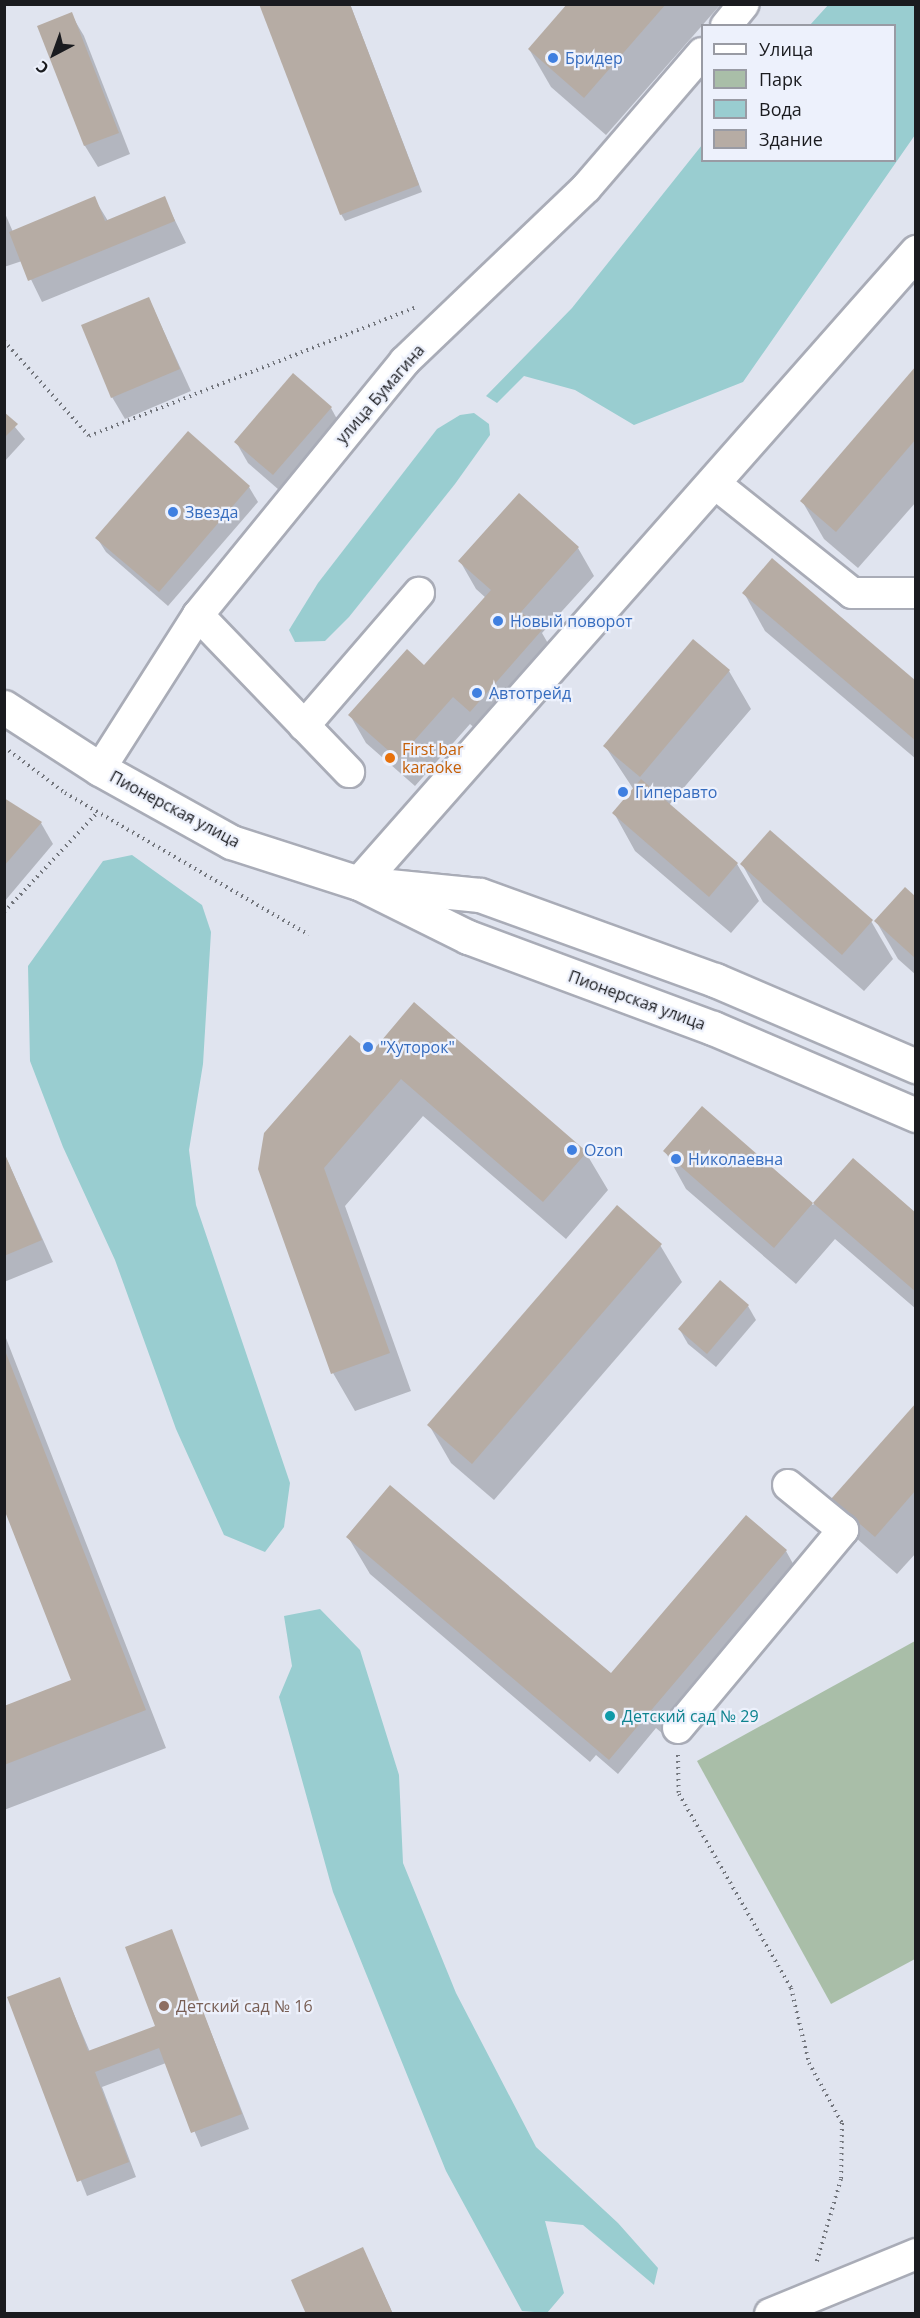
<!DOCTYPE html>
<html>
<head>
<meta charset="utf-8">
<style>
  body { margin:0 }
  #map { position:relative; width:920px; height:2318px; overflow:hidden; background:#e0e4ef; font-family:"Open Sans",sans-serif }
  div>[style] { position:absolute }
  .green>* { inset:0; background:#a9bea8 }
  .water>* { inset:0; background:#99cdd0 }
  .shadow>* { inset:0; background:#0003 }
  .building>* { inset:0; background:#b6aca4 }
  .path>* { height:4px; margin-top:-2px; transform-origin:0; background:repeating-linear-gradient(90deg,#73767d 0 1.5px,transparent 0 6px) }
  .roads { filter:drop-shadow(2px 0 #a9acb7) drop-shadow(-2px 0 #a9acb7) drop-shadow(0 2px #a9acb7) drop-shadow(0 -2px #a9acb7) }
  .minor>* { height:30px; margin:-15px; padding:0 15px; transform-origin:15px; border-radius:15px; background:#fff }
  .major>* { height:33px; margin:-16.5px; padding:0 16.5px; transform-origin:16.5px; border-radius:16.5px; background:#fff }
  .dots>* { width:16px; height:16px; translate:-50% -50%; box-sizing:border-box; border:3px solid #edf1fc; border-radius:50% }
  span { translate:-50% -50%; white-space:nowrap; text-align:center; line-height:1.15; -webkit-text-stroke:4.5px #edf1fc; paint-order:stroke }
  .shop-label { font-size:16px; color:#366cbe }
  .left { translate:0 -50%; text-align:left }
  .street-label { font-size:16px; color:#1a1b1f }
  .food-label { font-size:16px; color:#c56008 }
  .culture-label { font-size:16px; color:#0d838f }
  .education-label { font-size:16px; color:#785e54 }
  .frame { position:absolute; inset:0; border:6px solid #1a1b1f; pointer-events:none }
  .legend { position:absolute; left:701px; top:24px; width:195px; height:138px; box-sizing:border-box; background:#edf1fc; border:2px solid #999ba4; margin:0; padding:8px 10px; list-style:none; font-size:18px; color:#1a1b1f }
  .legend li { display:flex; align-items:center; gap:12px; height:30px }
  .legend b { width:30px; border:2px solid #999ba4 }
  .north { position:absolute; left:24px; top:24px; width:60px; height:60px; -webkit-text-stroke:4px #edf1fc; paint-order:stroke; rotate:221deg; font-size:16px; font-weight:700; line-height:24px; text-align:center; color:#1a1b1f }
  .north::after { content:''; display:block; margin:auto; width:21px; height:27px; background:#1a1b1f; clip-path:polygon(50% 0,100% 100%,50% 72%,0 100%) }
</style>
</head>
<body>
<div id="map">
  <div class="green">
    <i style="clip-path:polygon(915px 1641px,915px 1959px,831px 2004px,697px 1761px)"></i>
  </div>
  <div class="water">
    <i style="clip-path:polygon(829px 4px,915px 5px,915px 135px,743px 382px,634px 425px,575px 390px,524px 376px,497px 403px,486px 396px,572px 308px,702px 145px,702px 160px,894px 160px,894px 26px,810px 25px)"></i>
    <i style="clip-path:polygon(474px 413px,489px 424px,490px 435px,455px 484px,349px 617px,325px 641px,295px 642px,289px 630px,318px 583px,437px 429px,460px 415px)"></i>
    <i style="clip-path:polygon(132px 855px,202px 905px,211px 932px,203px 1064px,189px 1150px,196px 1205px,290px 1483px,284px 1527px,265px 1552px,224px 1535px,176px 1429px,115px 1260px,63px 1147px,30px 1061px,28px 966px,103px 861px)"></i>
    <i style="clip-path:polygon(320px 1609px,360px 1650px,399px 1775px,403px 1863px,456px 1993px,536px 2147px,618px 2223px,658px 2268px,654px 2285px,583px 2225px,545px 2221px,564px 2293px,547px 2313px,522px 2311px,446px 2171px,333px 1892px,279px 1697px,292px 1666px,284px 1616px)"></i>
  </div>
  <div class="shadow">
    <i style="clip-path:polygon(350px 4px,422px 192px,345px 221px,341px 214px)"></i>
    <i style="clip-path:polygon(569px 4px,721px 4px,606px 135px,551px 87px,529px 49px)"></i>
    <i style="clip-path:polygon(71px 14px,84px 36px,130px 154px,98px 167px,85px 146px,39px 27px)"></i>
    <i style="clip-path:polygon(94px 198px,108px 221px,164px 198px,186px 243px,42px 302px,22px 261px,4px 267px,4px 211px,13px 232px)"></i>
    <i style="clip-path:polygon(149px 299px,191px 391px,125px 419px,112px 397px)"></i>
    <i style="clip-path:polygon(916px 369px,916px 502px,858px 568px,824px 539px,802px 501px)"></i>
    <i style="clip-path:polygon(331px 408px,343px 430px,286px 496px,248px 463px,236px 442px)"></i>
    <i style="clip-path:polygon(4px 414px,25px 439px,4px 462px)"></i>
    <i style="clip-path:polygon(188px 434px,249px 487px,258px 502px,168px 606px,106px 552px,97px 538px)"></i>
    <i style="clip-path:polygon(578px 548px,594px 576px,542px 633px,557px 659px,486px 738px,470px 724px,415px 786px,366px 743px,350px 715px,424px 667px,486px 598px,476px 589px,460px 561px)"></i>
    <i style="clip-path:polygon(744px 593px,916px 683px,916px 759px,765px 631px)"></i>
    <i style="clip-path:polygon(694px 641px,729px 671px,751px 709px,669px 805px,737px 864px,759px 901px,731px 933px,635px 851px,614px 813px,634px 790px,605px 746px)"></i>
    <i style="clip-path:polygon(4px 801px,41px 823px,53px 844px,4px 902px)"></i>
    <i style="clip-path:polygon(742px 864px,871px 921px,893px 959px,864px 991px,763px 902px)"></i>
    <i style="clip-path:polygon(916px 899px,916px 975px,898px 959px,876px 921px)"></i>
    <i style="clip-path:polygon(371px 1055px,586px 1153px,608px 1190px,566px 1239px,423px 1116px,345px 1206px,411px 1391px,355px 1411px,333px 1373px,260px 1169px)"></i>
    <i style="clip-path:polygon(703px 1108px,813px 1205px,853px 1160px,916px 1215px,916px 1309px,835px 1239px,796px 1284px,686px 1189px,665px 1151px)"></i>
    <i style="clip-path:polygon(4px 1153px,53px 1262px,4px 1282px)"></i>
    <i style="clip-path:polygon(660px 1245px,682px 1282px,494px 1500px,451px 1463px,429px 1425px)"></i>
    <i style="clip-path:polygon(748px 1306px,756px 1320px,716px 1367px,688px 1344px,680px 1330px)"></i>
    <i style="clip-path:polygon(4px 1333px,166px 1748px,4px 1810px,4px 1707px,73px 1680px,4px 1505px)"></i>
    <i style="clip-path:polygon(916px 1405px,916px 1553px,897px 1574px,855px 1537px,833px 1499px)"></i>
    <i style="clip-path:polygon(348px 1537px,612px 1675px,786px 1551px,807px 1589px,675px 1744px,656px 1728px,618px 1774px,596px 1755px,590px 1762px,370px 1574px)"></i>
    <i style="clip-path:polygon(171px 1931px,249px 2129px,201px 2147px,166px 2063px,102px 2087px,136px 2177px,87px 2196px,8px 1998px,59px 1979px,90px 2052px,157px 2026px)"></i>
    <i style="clip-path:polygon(363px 2249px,393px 2314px,307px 2314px)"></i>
  </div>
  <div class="building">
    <i style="clip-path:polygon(259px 4px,350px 4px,419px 185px,340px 215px)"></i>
    <i style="clip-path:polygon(567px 4px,666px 4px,584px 98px,528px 49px)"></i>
    <i style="clip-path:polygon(72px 12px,119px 133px,84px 146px,37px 26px)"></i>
    <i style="clip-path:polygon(95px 196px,105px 221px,165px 196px,175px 221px,28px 281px,9px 232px)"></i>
    <i style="clip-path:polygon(149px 297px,180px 369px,111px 398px,81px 325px)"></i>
    <i style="clip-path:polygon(916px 366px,916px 439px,836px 532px,800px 501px)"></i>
    <i style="clip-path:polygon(293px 373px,332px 407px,273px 475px,234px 442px)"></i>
    <i style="clip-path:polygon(4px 412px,18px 424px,4px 438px)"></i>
    <i style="clip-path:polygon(188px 431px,250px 486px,159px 592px,95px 538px)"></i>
    <i style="clip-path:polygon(519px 493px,579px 547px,521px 612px,542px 630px,470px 712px,453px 697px,398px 759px,348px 715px,407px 649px,424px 665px,491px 590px,458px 561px)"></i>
    <i style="clip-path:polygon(772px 558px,916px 681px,916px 741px,742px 593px)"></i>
    <i style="clip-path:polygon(693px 639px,730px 670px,640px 777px,603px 746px)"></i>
    <i style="clip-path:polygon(641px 779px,738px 863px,709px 897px,612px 813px)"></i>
    <i style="clip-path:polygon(4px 798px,42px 822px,4px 866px)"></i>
    <i style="clip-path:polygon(770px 830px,873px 920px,842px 955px,740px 864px)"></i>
    <i style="clip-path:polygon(905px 887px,916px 897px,916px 959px,874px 921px)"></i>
    <i style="clip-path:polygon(414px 1002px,587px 1152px,543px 1202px,401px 1079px,324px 1168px,390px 1353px,331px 1374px,258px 1169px,264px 1133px,350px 1035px,371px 1053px)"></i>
    <i style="clip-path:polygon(702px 1106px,813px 1203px,853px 1158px,916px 1213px,916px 1292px,813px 1203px,774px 1248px,663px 1151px)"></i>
    <i style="clip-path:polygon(4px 1152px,42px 1240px,4px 1256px)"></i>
    <i style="clip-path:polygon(617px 1205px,662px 1244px,472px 1464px,427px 1425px)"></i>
    <i style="clip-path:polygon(720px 1280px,749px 1305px,707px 1354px,678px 1329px)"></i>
    <i style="clip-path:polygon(4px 1348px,146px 1710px,4px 1765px,4px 1706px,71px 1680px,4px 1509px)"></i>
    <i style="clip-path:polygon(916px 1403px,916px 1490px,875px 1537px,831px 1499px)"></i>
    <i style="clip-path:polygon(390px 1485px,611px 1673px,746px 1515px,787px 1550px,609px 1760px,346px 1537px)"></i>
    <i style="clip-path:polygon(172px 1929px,242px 2114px,191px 2133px,159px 2048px,95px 2072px,129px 2162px,77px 2182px,7px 1997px,60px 1977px,88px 2051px,155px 2026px,125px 1947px)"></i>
    <i style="clip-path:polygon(363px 2247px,393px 2314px,306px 2314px,291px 2280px)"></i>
  </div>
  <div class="path">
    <i style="left:4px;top:341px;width:127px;rotate:48.2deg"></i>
    <i style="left:89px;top:436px;width:352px;rotate:-21.5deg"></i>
    <i style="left:4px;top:747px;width:76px;rotate:37deg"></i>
    <i style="left:65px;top:793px;width:282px;rotate:30.2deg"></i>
    <i style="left:4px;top:912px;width:137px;rotate:-46.8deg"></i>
    <i style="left:678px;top:1755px;width:39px;rotate:89deg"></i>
    <i style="left:679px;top:1794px;width:224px;rotate:60deg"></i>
    <i style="left:791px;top:1988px;width:77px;rotate:76.5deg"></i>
    <i style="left:809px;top:2063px;width:68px;rotate:61.2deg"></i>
    <i style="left:842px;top:2123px;width:56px;rotate:91deg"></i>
    <i style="left:841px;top:2179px;width:89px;rotate:106.4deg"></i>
  </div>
  <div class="roads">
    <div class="minor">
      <i style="left:726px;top:26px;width:28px;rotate:-51deg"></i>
      <i style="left:713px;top:482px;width:178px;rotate:38.6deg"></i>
      <i style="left:852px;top:593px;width:64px"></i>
      <i style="left:198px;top:615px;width:218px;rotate:46.1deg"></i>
      <i style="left:304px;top:726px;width:176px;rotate:-49.2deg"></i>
      <i style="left:100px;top:769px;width:183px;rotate:-57.5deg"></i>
      <i style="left:198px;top:615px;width:328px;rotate:-50.8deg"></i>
      <i style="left:405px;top:361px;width:250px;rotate:-43.7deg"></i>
      <i style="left:586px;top:188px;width:178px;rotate:-49.3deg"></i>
      <i style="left:678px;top:1728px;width:258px;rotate:-50.2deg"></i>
      <i style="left:843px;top:1530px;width:71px;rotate:-140.7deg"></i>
      <i style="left:770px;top:2314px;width:158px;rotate:-22.3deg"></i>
    </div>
    <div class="major">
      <i style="left:4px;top:707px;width:114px;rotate:32.9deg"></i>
      <i style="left:100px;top:769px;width:150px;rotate:29.1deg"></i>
      <i style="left:231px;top:842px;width:134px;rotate:17.8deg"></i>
      <i style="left:359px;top:883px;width:122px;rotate:26.4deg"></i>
      <i style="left:468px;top:937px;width:261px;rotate:20.4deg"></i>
      <i style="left:713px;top:1028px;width:221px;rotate:23.2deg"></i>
      <i style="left:359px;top:883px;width:842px;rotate:-48.56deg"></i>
      <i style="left:379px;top:885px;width:101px;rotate:5.7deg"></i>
      <i style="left:480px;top:895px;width:250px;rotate:19.9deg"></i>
      <i style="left:715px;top:980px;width:219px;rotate:23.2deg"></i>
    </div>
  </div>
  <div class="dots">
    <i style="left:553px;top:58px;background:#3f7fe0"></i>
    <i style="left:173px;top:512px;background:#3f7fe0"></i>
    <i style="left:498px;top:621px;background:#3f7fe0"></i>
    <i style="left:477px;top:693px;background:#3f7fe0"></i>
    <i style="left:390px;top:758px;background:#e8710a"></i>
    <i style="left:623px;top:792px;background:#3f7fe0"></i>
    <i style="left:368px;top:1047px;background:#3f7fe0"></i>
    <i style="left:572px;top:1150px;background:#3f7fe0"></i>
    <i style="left:676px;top:1159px;background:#3f7fe0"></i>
    <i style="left:610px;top:1716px;background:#0f9aa8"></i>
    <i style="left:164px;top:2006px;background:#8d6e63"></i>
  </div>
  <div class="shop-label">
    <span class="left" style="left:565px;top:58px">Бридер</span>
    <span class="left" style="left:185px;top:512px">Звезда</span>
    <span class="left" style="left:510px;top:621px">Новый поворот</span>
    <span class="left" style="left:489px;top:693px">Автотрейд</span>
    <span class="left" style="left:635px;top:792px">Гиперавто</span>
    <span class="left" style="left:380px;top:1047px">"Хуторок"</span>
    <span class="left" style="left:584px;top:1150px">Ozon</span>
    <span class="left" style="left:688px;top:1159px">Николаевна</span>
  </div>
  <div class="street-label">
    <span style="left:380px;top:394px;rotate:-49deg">улица Бумагина</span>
    <span style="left:175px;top:809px;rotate:28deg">Пионерская улица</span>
    <span style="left:637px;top:1000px;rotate:20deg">Пионерская улица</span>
  </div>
  <div class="food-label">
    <span class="left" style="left:402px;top:758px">First bar<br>karaoke</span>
  </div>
  <div class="culture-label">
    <span class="left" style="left:622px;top:1716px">Детский сад № 29</span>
  </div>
  <div class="education-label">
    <span class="left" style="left:176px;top:2006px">Детский сад № 16</span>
  </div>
  <div class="frame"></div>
  <ul class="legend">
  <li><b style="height:8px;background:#fff"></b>Улица</li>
  <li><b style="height:16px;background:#a9bea8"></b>Парк</li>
  <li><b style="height:16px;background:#99cdd0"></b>Вода</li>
  <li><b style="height:16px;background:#b6aca4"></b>Здание</li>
  </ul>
  <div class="north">С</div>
</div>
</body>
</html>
